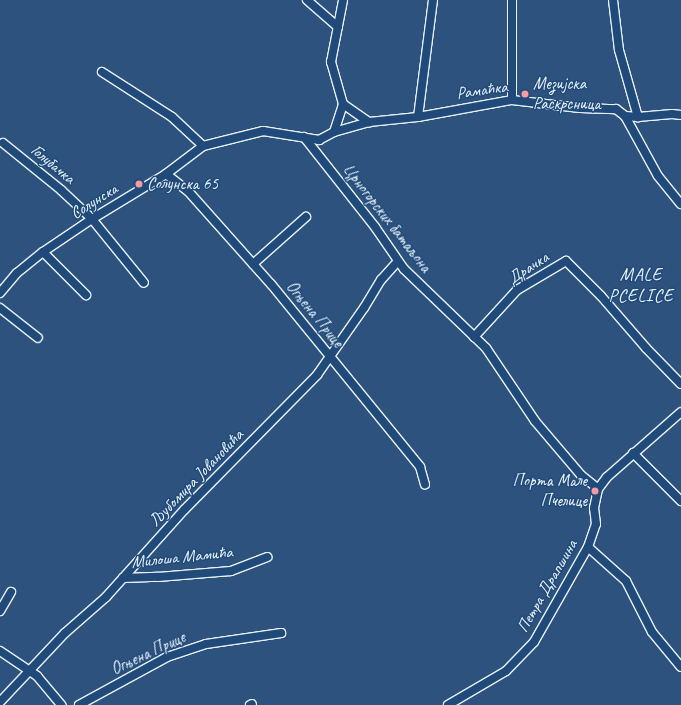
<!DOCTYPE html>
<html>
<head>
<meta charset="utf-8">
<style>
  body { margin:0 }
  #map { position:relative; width:681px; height:705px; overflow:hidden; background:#2e527e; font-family:Caveat,sans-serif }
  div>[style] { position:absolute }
  .roads { filter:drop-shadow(1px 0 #e8f1f8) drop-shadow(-1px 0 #e8f1f8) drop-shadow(0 1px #e8f1f8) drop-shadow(0 -1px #e8f1f8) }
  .minor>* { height:8px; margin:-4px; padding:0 4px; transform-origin:4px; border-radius:4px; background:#1f4a7a }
  .dots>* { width:11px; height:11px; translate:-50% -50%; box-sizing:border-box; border:2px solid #1f4a7a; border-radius:50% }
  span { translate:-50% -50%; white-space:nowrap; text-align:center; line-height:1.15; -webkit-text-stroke:3px #1f4a7a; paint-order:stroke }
  .poi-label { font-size:17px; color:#e8f1f8 }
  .left { translate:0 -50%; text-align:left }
  .right { translate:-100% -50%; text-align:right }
  .street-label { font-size:17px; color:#e8f1f8 }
  .neighbourhood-label { font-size:18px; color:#e8f1f8; letter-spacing:1px }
</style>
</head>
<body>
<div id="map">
  <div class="roads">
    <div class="minor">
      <i style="left:307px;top:0;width:41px;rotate:41.1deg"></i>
      <i style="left:613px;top:0;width:50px;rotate:83.2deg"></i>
      <i style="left:619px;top:50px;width:70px;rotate:74.2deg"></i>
      <i style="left:638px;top:117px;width:13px;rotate:-176deg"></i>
      <i style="left:102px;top:72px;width:83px;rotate:32.7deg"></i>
      <i style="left:172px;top:117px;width:42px;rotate:43.1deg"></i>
      <i style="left:512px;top:100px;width:100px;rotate:-90deg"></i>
      <i style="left:343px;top:104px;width:32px;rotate:35deg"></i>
      <i style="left:418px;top:117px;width:118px;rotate:-82.7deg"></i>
      <i style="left:638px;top:117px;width:34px;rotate:-5deg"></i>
      <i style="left:672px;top:114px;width:9px;rotate:6deg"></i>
      <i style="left:334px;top:132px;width:29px;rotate:-72deg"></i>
      <i style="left:343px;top:104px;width:44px;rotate:-105.9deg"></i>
      <i style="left:331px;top:62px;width:63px;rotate:-79deg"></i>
      <i style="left:304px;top:137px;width:115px;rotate:51.7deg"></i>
      <i style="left:375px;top:227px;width:51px;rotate:55.4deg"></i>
      <i style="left:404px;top:269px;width:114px;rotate:43.9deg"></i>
      <i style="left:486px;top:348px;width:88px;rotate:56.1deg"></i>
      <i style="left:535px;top:421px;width:71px;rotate:49.6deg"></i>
      <i style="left:581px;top:475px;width:22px;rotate:39deg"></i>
      <i style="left:3px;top:143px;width:75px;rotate:39deg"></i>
      <i style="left:61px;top:190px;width:42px;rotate:43.1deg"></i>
      <i style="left:92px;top:219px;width:82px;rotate:50.9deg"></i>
      <i style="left:166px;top:174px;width:28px;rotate:38deg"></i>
      <i style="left:188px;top:191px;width:125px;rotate:48.3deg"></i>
      <i style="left:271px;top:284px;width:236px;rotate:50.8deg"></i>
      <i style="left:420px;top:467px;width:18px;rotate:74deg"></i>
      <i style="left:43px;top:252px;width:61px;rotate:45deg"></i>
      <i style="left:253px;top:264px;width:71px;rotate:-41.6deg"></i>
      <i style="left:0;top:293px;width:26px;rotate:-50deg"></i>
      <i style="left:17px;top:273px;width:33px;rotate:-39deg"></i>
      <i style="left:43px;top:252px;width:59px;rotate:-34deg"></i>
      <i style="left:92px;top:219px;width:87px;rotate:-31.3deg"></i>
      <i style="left:166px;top:174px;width:46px;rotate:-37.1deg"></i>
      <i style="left:203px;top:146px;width:62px;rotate:-14deg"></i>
      <i style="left:263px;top:131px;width:57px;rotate:9.1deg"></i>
      <i style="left:319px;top:140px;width:17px;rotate:-28deg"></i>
      <i style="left:334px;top:132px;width:36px;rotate:-16deg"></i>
      <i style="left:369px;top:122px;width:49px;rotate:-5.8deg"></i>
      <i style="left:418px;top:117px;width:96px;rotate:-10.3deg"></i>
      <i style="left:512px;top:100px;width:68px;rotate:6.7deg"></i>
      <i style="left:580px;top:108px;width:36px;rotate:2deg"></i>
      <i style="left:616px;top:109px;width:11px;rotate:38deg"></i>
      <i style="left:625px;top:116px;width:68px;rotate:61.2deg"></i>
      <i style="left:658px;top:176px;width:36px;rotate:51deg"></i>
      <i style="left:0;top:308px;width:48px;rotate:38.3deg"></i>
      <i style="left:474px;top:337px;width:64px;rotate:-47.5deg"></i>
      <i style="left:517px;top:290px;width:57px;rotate:-30.6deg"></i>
      <i style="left:566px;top:261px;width:49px;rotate:45deg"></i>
      <i style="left:601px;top:296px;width:69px;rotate:49.1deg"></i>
      <i style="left:646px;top:348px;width:50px;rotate:45.8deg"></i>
      <i style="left:633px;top:453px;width:68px;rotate:45deg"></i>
      <i style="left:588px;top:547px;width:51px;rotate:41.8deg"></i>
      <i style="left:626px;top:581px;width:57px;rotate:63deg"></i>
      <i style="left:652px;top:632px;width:45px;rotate:50.4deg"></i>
      <i style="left:123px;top:578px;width:35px;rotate:-2deg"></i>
      <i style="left:158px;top:577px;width:73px;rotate:-4.7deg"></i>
      <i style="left:231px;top:571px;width:39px;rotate:-21deg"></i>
      <i style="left:0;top:611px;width:22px;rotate:-60deg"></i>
      <i style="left:0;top:651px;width:45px;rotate:34deg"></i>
      <i style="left:37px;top:676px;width:38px;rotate:50deg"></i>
      <i style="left:0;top:702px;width:95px;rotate:-46.7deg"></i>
      <i style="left:65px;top:633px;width:55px;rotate:-41.3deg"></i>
      <i style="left:106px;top:597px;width:118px;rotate:-48.1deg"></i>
      <i style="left:185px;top:509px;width:188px;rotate:-45.4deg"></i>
      <i style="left:317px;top:375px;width:82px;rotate:-55deg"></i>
      <i style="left:364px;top:308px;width:33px;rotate:-59deg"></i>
      <i style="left:381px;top:280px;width:25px;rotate:-48deg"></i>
      <i style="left:79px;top:705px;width:100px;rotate:-28.6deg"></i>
      <i style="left:167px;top:657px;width:41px;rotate:-18.4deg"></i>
      <i style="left:206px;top:644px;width:76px;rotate:-8.3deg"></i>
      <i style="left:250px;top:705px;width:2px;rotate:-27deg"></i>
      <i style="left:448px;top:705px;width:67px;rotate:-30.4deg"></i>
      <i style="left:506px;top:671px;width:40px;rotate:-46deg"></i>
      <i style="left:534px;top:642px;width:109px;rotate:-60.4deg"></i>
      <i style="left:588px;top:547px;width:24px;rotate:-71deg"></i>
      <i style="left:596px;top:524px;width:16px;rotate:-97deg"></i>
      <i style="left:594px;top:508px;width:19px;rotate:-78deg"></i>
      <i style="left:598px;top:489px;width:15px;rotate:-53deg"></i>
      <i style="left:607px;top:477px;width:98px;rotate:-41.3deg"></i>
    </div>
  </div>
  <div class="dots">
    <i style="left:525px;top:94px;background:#ff9aa2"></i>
    <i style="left:139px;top:184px;background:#ff9aa2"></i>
    <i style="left:595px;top:491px;background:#ff9aa2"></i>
  </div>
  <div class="poi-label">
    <span class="left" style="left:533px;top:94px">Мезијска<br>Раскрсница</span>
    <span class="left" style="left:147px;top:184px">Солунска 65</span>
    <span class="right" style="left:587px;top:491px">Порта Мале<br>Пчелице</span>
  </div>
  <div class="street-label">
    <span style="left:482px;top:90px;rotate:-8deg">Рамаћка</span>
    <span style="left:53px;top:164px;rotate:40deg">Голубачка</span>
    <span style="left:94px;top:201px;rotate:-32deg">Солунска</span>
    <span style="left:387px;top:218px;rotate:52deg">Црногорских батаљона</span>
    <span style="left:528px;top:268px;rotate:-33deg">Драчка</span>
    <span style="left:315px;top:314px;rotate:51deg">Огњена Прице</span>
    <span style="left:196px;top:478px;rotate:-46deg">Љубомира Јовановића</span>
    <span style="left:182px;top:557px;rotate:-6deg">Милоша Мамића</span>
    <span style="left:547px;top:586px;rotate:-60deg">Петра Драпшина</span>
    <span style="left:148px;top:653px;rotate:-25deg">Огњена Прице</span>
  </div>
  <div class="neighbourhood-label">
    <span style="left:641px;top:285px">MALE<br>PCELICE</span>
  </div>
</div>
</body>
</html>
